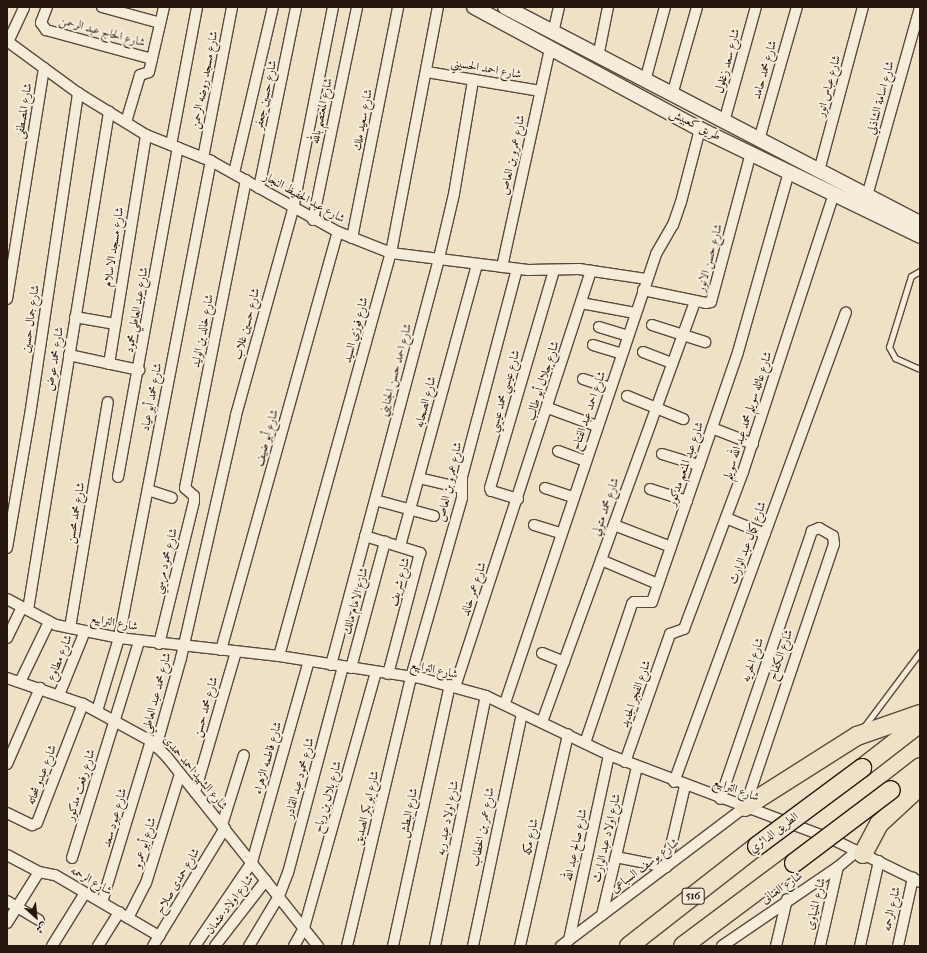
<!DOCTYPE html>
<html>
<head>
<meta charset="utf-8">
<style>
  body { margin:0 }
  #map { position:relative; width:927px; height:953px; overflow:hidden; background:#efe1c6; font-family:"IM FELL French Canon",Amiri,serif }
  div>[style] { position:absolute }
  .roads { filter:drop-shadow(1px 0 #594a3e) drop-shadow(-1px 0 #594a3e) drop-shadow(0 1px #594a3e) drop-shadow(0 -1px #594a3e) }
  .lane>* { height:5px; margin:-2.5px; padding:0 2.5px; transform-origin:2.5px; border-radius:2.5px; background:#f5ecda }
  .street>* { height:10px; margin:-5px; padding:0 5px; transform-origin:5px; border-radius:5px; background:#f5ecda }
  .secondary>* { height:14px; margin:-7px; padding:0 7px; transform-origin:7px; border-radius:7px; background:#f5ecda }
  .highway>* { height:18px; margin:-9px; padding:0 9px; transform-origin:9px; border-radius:9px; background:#efe1c6 }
  .bridges { filter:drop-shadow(1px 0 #271710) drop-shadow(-1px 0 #271710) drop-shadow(0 1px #271710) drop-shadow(0 -1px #271710) }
  .highway-bridge>* { height:18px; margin:-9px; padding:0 9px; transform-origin:9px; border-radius:9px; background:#efe1c6 }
  span { translate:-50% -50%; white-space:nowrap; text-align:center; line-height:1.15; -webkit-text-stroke:4px #f5ecda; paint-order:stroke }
  .shield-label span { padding:1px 3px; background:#f5ecda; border:1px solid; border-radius:3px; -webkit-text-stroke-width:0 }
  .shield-label { font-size:11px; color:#271710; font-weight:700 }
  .street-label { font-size:12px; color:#271710 }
  .frame { position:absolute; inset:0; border:8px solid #271710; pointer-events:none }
  .north { position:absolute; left:16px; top:897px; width:40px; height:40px; -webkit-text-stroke:3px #f5ecda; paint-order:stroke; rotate:153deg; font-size:11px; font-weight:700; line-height:16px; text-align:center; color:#271710 }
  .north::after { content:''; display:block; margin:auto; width:14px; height:18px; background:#271710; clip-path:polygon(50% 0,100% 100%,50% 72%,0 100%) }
</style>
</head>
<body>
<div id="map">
  <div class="roads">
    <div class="lane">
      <i style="left:920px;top:271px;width:10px;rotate:151deg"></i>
      <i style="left:911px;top:276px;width:74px;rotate:107.2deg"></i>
      <i style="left:889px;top:347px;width:13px;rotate:61deg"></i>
      <i style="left:895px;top:358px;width:27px;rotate:24deg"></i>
      <i style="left:863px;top:728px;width:95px;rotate:-53.1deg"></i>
    </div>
    <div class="street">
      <i style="left:47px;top:7px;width:17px;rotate:111deg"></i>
      <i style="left:41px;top:23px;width:9px;rotate:54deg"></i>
      <i style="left:46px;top:30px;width:110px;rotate:15.3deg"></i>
      <i style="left:102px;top:7px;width:60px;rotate:15.4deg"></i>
      <i style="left:553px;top:33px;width:27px;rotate:-77deg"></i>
      <i style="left:7px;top:41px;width:88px;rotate:36.2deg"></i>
      <i style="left:78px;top:93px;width:80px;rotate:31.7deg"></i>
      <i style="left:146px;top:135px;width:70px;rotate:21.8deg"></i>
      <i style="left:211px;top:161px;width:145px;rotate:29.2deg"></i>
      <i style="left:338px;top:232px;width:57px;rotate:21.6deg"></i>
      <i style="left:391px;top:253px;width:138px;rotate:7.1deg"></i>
      <i style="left:528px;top:270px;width:51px;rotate:-1.1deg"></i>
      <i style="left:579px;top:269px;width:69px;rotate:8.4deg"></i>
      <i style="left:8px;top:42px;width:38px;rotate:-65deg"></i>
      <i style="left:598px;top:57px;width:51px;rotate:-78.7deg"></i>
      <i style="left:427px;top:72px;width:115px;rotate:9.5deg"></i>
      <i style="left:645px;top:81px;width:77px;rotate:-74.9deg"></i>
      <i style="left:672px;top:95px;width:91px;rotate:-74.1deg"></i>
      <i style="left:126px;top:122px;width:49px;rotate:-73.4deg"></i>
      <i style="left:140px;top:75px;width:9px;rotate:-18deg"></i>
      <i style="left:149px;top:72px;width:67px;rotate:-77deg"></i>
      <i style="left:724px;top:122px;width:119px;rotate:-74.5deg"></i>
      <i style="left:759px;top:140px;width:138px;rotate:-74.1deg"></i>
      <i style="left:171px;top:145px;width:140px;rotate:-79.3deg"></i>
      <i style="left:203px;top:158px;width:154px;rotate:-79.1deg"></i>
      <i style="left:819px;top:171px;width:170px;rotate:-75deg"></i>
      <i style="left:234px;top:173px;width:171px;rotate:-76.8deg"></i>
      <i style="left:259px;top:188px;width:185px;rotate:-78.4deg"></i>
      <i style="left:867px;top:196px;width:196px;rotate:-74.3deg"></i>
      <i style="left:313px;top:220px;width:217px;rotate:-78.3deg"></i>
      <i style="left:352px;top:238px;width:236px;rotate:-78.7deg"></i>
      <i style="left:502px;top:267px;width:224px;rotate:-77.6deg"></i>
      <i style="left:643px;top:290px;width:64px;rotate:11.7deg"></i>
      <i style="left:706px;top:303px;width:5px;rotate:-11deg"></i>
      <i style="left:711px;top:302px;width:154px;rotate:-75deg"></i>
      <i style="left:7px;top:299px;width:234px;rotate:-80.9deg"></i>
      <i style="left:581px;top:303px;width:55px;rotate:10.5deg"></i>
      <i style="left:75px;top:317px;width:41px;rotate:9.9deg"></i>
      <i style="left:652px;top:325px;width:56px;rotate:17.8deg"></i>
      <i style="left:599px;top:327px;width:30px;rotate:17deg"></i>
      <i style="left:593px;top:345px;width:30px;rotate:17deg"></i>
      <i style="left:643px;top:352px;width:31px;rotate:21deg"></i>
      <i style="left:69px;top:355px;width:72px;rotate:12.1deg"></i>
      <i style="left:109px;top:364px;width:232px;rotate:-80.8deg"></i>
      <i style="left:583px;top:379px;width:28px;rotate:18deg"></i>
      <i style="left:627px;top:396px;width:61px;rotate:22.3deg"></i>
      <i style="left:548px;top:408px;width:52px;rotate:20.2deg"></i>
      <i style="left:712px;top:428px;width:44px;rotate:21.3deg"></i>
      <i style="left:558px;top:451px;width:29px;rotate:20deg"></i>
      <i style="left:662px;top:454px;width:39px;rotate:17deg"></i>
      <i style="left:118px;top:477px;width:335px;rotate:-79.7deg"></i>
      <i style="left:419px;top:478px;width:43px;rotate:13.4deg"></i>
      <i style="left:545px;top:488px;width:29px;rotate:18deg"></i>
      <i style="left:650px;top:489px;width:39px;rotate:18deg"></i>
      <i style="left:148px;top:490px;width:25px;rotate:18deg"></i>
      <i style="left:518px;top:499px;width:28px;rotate:-163deg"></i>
      <i style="left:491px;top:491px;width:3px;rotate:-108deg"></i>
      <i style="left:490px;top:488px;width:226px;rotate:-73.6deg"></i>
      <i style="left:375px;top:500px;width:61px;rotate:15.2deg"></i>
      <i style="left:726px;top:518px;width:42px;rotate:22.3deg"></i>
      <i style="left:534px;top:525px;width:28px;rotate:17deg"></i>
      <i style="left:614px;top:525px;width:61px;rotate:21.1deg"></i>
      <i style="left:365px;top:536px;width:58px;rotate:17.2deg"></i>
      <i style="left:420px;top:553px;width:125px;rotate:104.8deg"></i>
      <i style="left:400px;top:546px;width:292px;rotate:-74.7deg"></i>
      <i style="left:7px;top:548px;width:135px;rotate:-80.2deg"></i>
      <i style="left:30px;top:415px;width:326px;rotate:-81.5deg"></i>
      <i style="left:601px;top:560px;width:62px;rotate:22.8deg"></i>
      <i style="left:7px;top:599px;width:55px;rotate:28deg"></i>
      <i style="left:56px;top:625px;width:64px;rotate:11.7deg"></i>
      <i style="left:119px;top:638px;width:161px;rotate:6.4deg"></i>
      <i style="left:279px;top:656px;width:143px;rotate:8.9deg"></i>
      <i style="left:420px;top:678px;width:68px;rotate:15.3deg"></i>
      <i style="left:486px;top:696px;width:136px;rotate:25.6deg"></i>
      <i style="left:609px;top:755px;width:243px;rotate:20.7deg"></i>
      <i style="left:836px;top:841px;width:93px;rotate:26deg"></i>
      <i style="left:28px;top:610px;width:505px;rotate:-80.76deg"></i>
      <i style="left:70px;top:628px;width:229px;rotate:-80.5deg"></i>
      <i style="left:7px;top:638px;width:34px;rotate:-64deg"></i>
      <i style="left:159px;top:644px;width:147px;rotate:-76.2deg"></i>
      <i style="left:194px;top:501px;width:5px;rotate:-90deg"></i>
      <i style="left:194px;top:496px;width:12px;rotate:-138deg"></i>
      <i style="left:185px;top:488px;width:314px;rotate:-78.8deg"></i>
      <i style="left:221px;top:650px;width:434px;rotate:-74.4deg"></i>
      <i style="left:542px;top:653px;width:24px;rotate:22deg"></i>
      <i style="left:279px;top:656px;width:418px;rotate:-74.5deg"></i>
      <i style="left:391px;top:253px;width:250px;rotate:-79.2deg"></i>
      <i style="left:331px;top:665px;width:421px;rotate:-75.1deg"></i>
      <i style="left:439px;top:258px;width:66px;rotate:-76.8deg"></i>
      <i style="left:454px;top:194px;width:116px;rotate:-80.5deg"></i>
      <i style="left:351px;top:668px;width:131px;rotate:-74.9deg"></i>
      <i style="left:7px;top:678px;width:80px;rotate:18.9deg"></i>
      <i style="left:83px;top:704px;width:77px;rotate:28.6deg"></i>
      <i style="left:151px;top:741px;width:23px;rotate:45deg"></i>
      <i style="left:167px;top:757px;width:242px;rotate:51.4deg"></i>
      <i style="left:20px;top:682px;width:67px;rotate:-64.2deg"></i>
      <i style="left:455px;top:687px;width:438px;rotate:-71.9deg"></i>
      <i style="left:59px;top:695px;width:69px;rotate:-67.9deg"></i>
      <i style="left:505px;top:703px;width:474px;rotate:-71.4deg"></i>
      <i style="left:656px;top:254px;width:34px;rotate:-60deg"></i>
      <i style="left:673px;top:225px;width:24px;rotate:-71deg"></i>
      <i style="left:681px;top:202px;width:75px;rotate:-75.4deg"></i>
      <i style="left:97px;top:711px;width:76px;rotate:-73.2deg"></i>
      <i style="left:119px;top:638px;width:486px;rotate:-79.1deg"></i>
      <i style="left:542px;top:722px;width:448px;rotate:-70deg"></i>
      <i style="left:585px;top:743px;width:147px;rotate:-71.3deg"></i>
      <i style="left:632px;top:604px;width:3px;rotate:-45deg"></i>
      <i style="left:634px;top:602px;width:18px"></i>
      <i style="left:652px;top:602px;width:264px;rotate:-71deg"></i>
      <i style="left:738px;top:352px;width:187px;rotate:-74.2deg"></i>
      <i style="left:156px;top:747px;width:92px;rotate:-74.3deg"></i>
      <i style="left:181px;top:658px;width:249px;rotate:-77.2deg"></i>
      <i style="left:236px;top:415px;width:214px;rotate:-74.5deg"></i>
      <i style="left:293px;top:209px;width:206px;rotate:-78.8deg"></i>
      <i style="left:625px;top:762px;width:136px;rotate:-70.6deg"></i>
      <i style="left:670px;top:634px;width:15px;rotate:-20deg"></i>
      <i style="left:684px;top:629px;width:168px;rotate:-69.4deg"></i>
      <i style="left:743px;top:472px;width:293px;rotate:-71.9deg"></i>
      <i style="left:7px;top:764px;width:83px;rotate:-66.5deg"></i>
      <i style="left:674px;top:782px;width:500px;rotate:-69.9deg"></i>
      <i style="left:195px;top:792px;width:146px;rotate:-73.7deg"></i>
      <i style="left:7px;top:813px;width:28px;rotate:26deg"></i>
      <i style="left:32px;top:825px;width:5px;rotate:-22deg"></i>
      <i style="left:37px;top:823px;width:128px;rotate:-68.9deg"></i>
      <i style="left:222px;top:825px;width:73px;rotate:-72.6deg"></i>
      <i style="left:7px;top:855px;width:36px;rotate:28deg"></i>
      <i style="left:39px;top:872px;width:16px;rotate:11deg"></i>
      <i style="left:55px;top:875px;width:121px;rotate:30.4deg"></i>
      <i style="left:616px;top:857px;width:51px;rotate:11.3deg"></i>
      <i style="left:666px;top:867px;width:83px;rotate:-76.8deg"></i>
      <i style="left:72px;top:858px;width:227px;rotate:-72.8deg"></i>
      <i style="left:7px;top:901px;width:37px;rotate:31deg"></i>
      <i style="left:102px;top:902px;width:168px;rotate:-73.1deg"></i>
      <i style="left:602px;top:915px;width:152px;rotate:-76.7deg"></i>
      <i style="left:128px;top:918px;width:39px;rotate:-63deg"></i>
      <i style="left:146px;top:883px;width:114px;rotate:-72.7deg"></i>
      <i style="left:7px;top:923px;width:60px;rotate:-57.9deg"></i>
      <i style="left:569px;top:940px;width:189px;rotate:-77.8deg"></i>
      <i style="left:52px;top:946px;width:62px;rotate:-58.1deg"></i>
      <i style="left:98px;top:946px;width:40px;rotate:-58deg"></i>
      <i style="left:153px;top:946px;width:138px;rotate:-58.6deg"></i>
      <i style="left:195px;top:946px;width:102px;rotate:-55.8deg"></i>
      <i style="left:252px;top:862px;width:209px;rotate:-74.2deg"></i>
      <i style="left:215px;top:946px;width:83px;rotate:-52.3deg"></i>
      <i style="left:249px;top:946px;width:58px;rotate:-59deg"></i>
      <i style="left:279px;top:896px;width:25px;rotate:-69deg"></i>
      <i style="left:288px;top:873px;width:213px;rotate:-75.1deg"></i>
      <i style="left:294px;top:946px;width:21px;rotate:-61deg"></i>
      <i style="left:304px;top:928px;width:266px;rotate:-74.3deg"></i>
      <i style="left:347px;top:946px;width:277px;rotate:-76.6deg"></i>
      <i style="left:411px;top:677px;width:186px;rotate:-74.1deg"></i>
      <i style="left:462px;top:498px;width:21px;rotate:-90deg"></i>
      <i style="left:462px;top:477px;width:215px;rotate:-75.2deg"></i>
      <i style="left:393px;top:946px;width:267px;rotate:-77.7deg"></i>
      <i style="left:435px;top:946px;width:255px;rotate:-78.5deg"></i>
      <i style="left:473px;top:946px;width:237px;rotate:-78.1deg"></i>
      <i style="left:520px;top:946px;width:217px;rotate:-77.2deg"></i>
      <i style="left:561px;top:946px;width:231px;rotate:-37.1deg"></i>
      <i style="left:745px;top:807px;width:278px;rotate:-71.3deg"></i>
      <i style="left:834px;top:544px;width:8px;rotate:-97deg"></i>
      <i style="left:833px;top:536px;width:16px;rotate:-150deg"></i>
      <i style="left:819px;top:528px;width:8px;rotate:157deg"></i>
      <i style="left:812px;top:531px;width:283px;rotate:108.9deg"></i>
      <i style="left:722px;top:946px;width:140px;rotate:-34.3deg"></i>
      <i style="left:838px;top:867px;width:25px;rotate:-40deg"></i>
      <i style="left:776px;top:946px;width:48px;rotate:-76.8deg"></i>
      <i style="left:820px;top:946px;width:81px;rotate:-77.2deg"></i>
      <i style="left:860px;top:946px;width:87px;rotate:-77.4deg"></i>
      <i style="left:898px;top:946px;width:70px;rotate:-77.6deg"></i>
    </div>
    <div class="secondary">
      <i style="left:474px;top:7px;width:257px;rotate:28.4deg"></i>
      <i style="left:700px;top:129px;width:245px;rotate:25.9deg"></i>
      <i style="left:505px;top:7px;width:468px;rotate:27.5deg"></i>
    </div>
    <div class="highway">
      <i style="left:862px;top:768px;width:73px;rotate:-37.8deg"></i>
      <i style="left:891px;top:790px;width:37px;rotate:-38deg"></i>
      <i style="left:745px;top:807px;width:133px;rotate:-32.4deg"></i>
      <i style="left:857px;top:736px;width:67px;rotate:-19.2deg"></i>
      <i style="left:863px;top:854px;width:34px;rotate:-62deg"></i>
      <i style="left:879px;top:824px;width:56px;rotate:-42.8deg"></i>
      <i style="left:629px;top:946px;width:162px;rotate:-38deg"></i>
      <i style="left:683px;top:946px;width:139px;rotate:-36.8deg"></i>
    </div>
  </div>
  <div class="bridges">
    <div class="highway-bridge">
      <i style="left:757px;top:846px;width:131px;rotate:-36.6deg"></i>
      <i style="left:794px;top:863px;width:121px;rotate:-37deg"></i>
    </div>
  </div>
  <div class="shield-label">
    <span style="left:693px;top:896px">516</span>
  </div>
  <div class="street-label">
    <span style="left:102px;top:32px;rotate:15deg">شارع الحاج عبد الرحمن</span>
    <span style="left:728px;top:61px;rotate:-75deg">شارع سعد زغلول</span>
    <span style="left:486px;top:69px;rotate:10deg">شارع احمد الحسيني</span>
    <span style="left:765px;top:70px;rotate:-74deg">شارع محمد حامد</span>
    <span style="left:205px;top:80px;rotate:-79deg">شارع مسجد روضه الرحمن</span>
    <span style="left:829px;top:86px;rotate:-75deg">شارع عباس انور</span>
    <span style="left:266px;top:95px;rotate:-78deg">شارع حسين جعفر</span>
    <span style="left:881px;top:98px;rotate:-75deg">شارع اسامة الشاذلي</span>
    <span style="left:24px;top:111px;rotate:-81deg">شارع المصطفى</span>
    <span style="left:322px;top:111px;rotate:-78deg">شارع المعتصم بالله</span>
    <span style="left:363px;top:120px;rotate:-79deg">شارع سعيد ملك</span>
    <span style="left:695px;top:125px;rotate:27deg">طريق كعبيش</span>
    <span style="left:513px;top:155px;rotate:-78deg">شارع عمرو بن العاص</span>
    <span style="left:304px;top:198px;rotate:29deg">شارع عبد الحفيظ النجار</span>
    <span style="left:114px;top:247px;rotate:-81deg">شارع مسجد الاسلام</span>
    <span style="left:710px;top:258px;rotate:-75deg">شارع حسن الانور</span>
    <span style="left:137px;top:310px;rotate:-80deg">شارع عبد العاطي محمود</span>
    <span style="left:31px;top:319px;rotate:-82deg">شارع جمال حسين</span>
    <span style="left:247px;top:324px;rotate:-75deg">شارع حسين غلاب</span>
    <span style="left:356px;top:330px;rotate:-75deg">شارع فوزي السيد</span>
    <span style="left:203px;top:331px;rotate:-79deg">شارع خالد بن الوليد</span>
    <span style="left:55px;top:359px;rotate:-81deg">شارع محمد عوض</span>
    <span style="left:396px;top:370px;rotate:-75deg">شارع احمد حسن الجنايني</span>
    <span style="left:543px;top:381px;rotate:-72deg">شارع جلال أبو طالب</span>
    <span style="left:505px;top:391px;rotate:-74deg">شارع عيسي محمد عيسي</span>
    <span style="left:152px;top:397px;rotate:-79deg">شارع محمد أبو عياد</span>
    <span style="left:426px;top:402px;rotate:-75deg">شارع الصحابه</span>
    <span style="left:589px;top:411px;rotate:-71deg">شارع احمد عبد الفتاح</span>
    <span style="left:748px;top:416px;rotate:-72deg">شارع عائله سويلم محمد عبد الله سويلم</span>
    <span style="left:267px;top:438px;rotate:-74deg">شارع أبو ضيف</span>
    <span style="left:686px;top:464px;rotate:-71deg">شارع عبد المنعم مدكور</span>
    <span style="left:450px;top:482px;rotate:-78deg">شارع عمرو بن العاص</span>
    <span style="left:606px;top:507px;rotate:-71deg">شارع محمد متولي</span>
    <span style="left:76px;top:513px;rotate:-80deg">شارع محمد محسن</span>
    <span style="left:748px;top:543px;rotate:-70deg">شارع كمال عبد الوارث</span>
    <span style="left:166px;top:561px;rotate:-76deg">شارع محمود مرسي</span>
    <span style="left:400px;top:582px;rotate:-75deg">شارع شريف</span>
    <span style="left:474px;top:589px;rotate:-71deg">شارع عمر خالد</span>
    <span style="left:356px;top:601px;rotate:-75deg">شارع الامام مالك</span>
    <span style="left:114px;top:623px;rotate:10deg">شارع الترابيع</span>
    <span style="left:781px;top:655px;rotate:-71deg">شارع الكفاح</span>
    <span style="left:60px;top:658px;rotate:-68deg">شارع مطاوع</span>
    <span style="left:753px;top:660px;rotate:-71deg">شارع الحريه</span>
    <span style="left:434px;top:670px;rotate:12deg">شارع الترابيع</span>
    <span style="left:157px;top:693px;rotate:-75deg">شارع محمد عبد العاطي</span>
    <span style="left:636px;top:694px;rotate:-71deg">شارع الفجر الجديد</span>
    <span style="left:206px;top:707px;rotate:-74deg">شارع محمد حسن</span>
    <span style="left:268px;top:758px;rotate:-74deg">شارع فاطمه الزهراء</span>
    <span style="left:195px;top:773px;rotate:50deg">شارع الشهيد احمد حمدى</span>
    <span style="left:42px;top:775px;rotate:-69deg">شارع عبدو شحاته</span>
    <span style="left:300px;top:778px;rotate:-75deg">شارع محمود عبد القادر</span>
    <span style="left:81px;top:785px;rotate:-73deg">شارع رفعت مدكور</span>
    <span style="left:736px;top:790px;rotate:20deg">شارع الترابيع</span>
    <span style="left:328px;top:797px;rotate:-74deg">شارع بلال بن رباح</span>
    <span style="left:367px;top:808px;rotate:-77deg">شارع ابو بكر الصديق</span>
    <span style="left:409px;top:813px;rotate:-78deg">شارع البطش</span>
    <span style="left:115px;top:818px;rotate:-74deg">شارع عبود سعد</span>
    <span style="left:448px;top:818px;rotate:-79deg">شارع اولاد عبد ربه</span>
    <span style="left:483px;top:827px;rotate:-79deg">شارع عمر بن الخطاب</span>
    <span style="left:774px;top:833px;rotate:-37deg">الطريق الدائري</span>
    <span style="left:531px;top:837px;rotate:-78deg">شارع مكه</span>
    <span style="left:607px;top:838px;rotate:-77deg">شارع اولاد عبد الوارث</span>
    <span style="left:145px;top:843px;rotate:-73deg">شارع أبو عمرو</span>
    <span style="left:576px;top:845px;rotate:-78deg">شارع صالح عبد الله</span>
    <span style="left:645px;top:866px;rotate:-37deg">شارع يوسف السباعى</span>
    <span style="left:91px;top:881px;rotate:30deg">شارع الرحمه</span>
    <span style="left:178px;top:881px;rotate:-59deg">شارع حمدى صلاح</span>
    <span style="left:782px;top:888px;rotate:-34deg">شارع العنانى</span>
    <span style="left:816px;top:904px;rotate:-77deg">شارع المنياوى</span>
    <span style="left:230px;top:905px;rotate:-53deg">شارع اولاد عثمان</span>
    <span style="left:892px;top:909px;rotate:-77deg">شارع الرحمه</span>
  </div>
  <div class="frame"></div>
  <div class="north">ش</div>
</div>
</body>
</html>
